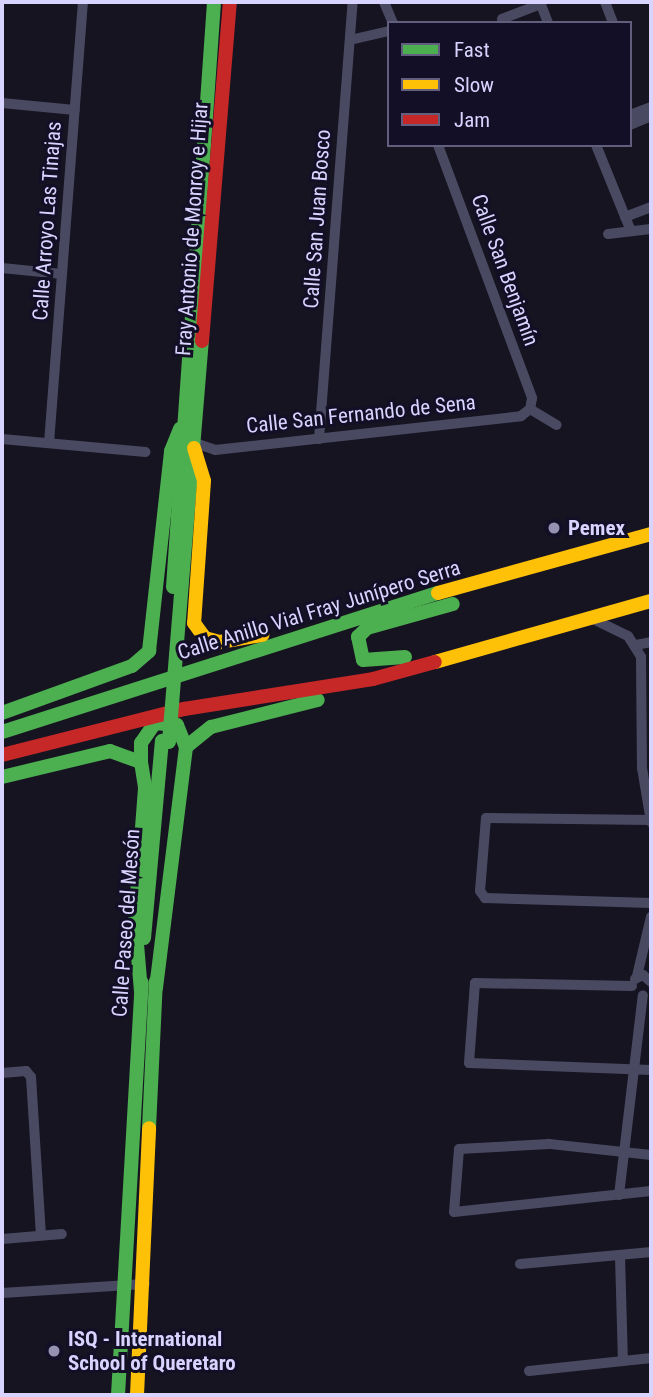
<!DOCTYPE html>
<html>
<head>
<meta charset="utf-8">
<style>
  body { margin:0 }
  #map { position:relative; width:653px; height:1397px; overflow:hidden; background:#161421; font-family:"Roboto Condensed",sans-serif }
  div>[style] { position:absolute }
  .street>* { height:10px; margin:-5px; padding:0 5px; transform-origin:5px; border-radius:5px; background:#4a4962 }
  .fast>* { height:14px; margin:-7px; padding:0 7px; transform-origin:7px; border-radius:7px; background:#4caf50 }
  .slow>* { height:14px; margin:-7px; padding:0 7px; transform-origin:7px; border-radius:7px; background:#ffc107 }
  .jam>* { height:14px; margin:-7px; padding:0 7px; transform-origin:7px; border-radius:7px; background:#c62828 }
  .fast-bridge>* { height:14px; margin:-7px; padding:0 7px; transform-origin:7px; border-radius:7px; background:#4caf50 }
  .dots>* { width:19px; height:19px; translate:-50% -50%; box-sizing:border-box; border:4px solid #130f26; border-radius:50% }
  span { translate:-50% -50%; white-space:nowrap; text-align:center; line-height:1.15; -webkit-text-stroke:6px #130f26; paint-order:stroke }
  .street-label { font-size:21px; color:#d9d4ff }
  .poi-label { font-size:21px; color:#d9d4ff; font-weight:700 }
  .left { translate:0 -50%; text-align:left }
  .frame { position:absolute; inset:0; border:4px solid #d9d4ff; pointer-events:none }
  .legend { position:absolute; left:387px; top:21px; width:245px; height:126px; box-sizing:border-box; background:#130f26; border:2px solid #625e7d; margin:0; padding:9px 12px; list-style:none; font-size:21px; color:#d9d4ff }
  .legend li { display:flex; align-items:center; gap:14px; height:35px }
  .legend b { width:35px; border:2px solid #625e7d }
</style>
</head>
<body>
<div id="map">
  <div class="street">
    <i style="left:384px;top:2px;width:23px;rotate:67deg"></i>
    <i style="left:540px;top:2px;width:22px;rotate:69deg"></i>
    <i style="left:605px;top:2px;width:22px;rotate:69deg"></i>
    <i style="left:502px;top:19px;width:42px;rotate:-21deg"></i>
    <i style="left:350px;top:40px;width:40px;rotate:-13deg"></i>
    <i style="left:2px;top:103px;width:73px;rotate:5.5deg"></i>
    <i style="left:630px;top:115px;width:22px;rotate:-21deg"></i>
    <i style="left:630px;top:125px;width:23px;rotate:-23deg"></i>
    <i style="left:438px;top:145px;width:270px;rotate:69.6deg"></i>
    <i style="left:532px;top:398px;width:11px;rotate:100deg"></i>
    <i style="left:596px;top:145px;width:93px;rotate:67.9deg"></i>
    <i style="left:625px;top:217px;width:28px;rotate:-21deg"></i>
    <i style="left:608px;top:234px;width:43px;rotate:-6.6deg"></i>
    <i style="left:2px;top:268px;width:60px;rotate:5.7deg"></i>
    <i style="left:530px;top:409px;width:31px;rotate:31deg"></i>
    <i style="left:2px;top:439px;width:144px;rotate:5.2deg"></i>
    <i style="left:319px;top:439px;width:438px;rotate:-85.6deg"></i>
    <i style="left:49px;top:443px;width:442px;rotate:-85.6deg"></i>
    <i style="left:195px;top:443px;width:21px;rotate:19deg"></i>
    <i style="left:215px;top:450px;width:308px;rotate:-6.3deg"></i>
    <i style="left:521px;top:416px;width:11px;rotate:-38deg"></i>
    <i style="left:591px;top:618px;width:41px;rotate:25.9deg"></i>
    <i style="left:628px;top:636px;width:25px;rotate:58deg"></i>
    <i style="left:641px;top:657px;width:111px;rotate:89.5deg"></i>
    <i style="left:642px;top:768px;width:55px;rotate:80.5deg"></i>
    <i style="left:636px;top:645px;width:15px;rotate:-11deg"></i>
    <i style="left:651px;top:820px;width:165px;rotate:-179.3deg"></i>
    <i style="left:486px;top:818px;width:73px;rotate:94.7deg"></i>
    <i style="left:480px;top:891px;width:9px;rotate:54deg"></i>
    <i style="left:485px;top:898px;width:166px;rotate:1.7deg"></i>
    <i style="left:637px;top:976px;width:61px;rotate:-76.7deg"></i>
    <i style="left:635px;top:979px;width:9px;rotate:-27deg"></i>
    <i style="left:643px;top:975px;width:11px;rotate:41deg"></i>
    <i style="left:632px;top:986px;width:157px;rotate:-178.9deg"></i>
    <i style="left:475px;top:983px;width:80px;rotate:94.3deg"></i>
    <i style="left:469px;top:1063px;width:182px;rotate:2.2deg"></i>
    <i style="left:2px;top:1073px;width:24px;rotate:-5deg"></i>
    <i style="left:26px;top:1071px;width:8px;rotate:50deg"></i>
    <i style="left:31px;top:1077px;width:158px;rotate:86.4deg"></i>
    <i style="left:651px;top:1155px;width:103px;rotate:-173.8deg"></i>
    <i style="left:549px;top:1144px;width:90px;rotate:176.8deg"></i>
    <i style="left:459px;top:1149px;width:63px;rotate:94.5deg"></i>
    <i style="left:454px;top:1212px;width:198px;rotate:-6.1deg"></i>
    <i style="left:619px;top:1195px;width:201px;rotate:-83.2deg"></i>
    <i style="left:2px;top:1239px;width:60px;rotate:-4.8deg"></i>
    <i style="left:620px;top:1256px;width:105px;rotate:88.4deg"></i>
    <i style="left:520px;top:1264px;width:132px;rotate:-5.2deg"></i>
    <i style="left:2px;top:1293px;width:143px;rotate:-3.6deg"></i>
    <i style="left:529px;top:1371px;width:123px;rotate:-6.1deg"></i>
  </div>
  <div class="fast">
    <i style="left:173px;top:587px;width:586px;rotate:-85.99deg"></i>
    <i style="left:176px;top:655px;width:315px;rotate:-85.3deg"></i>
    <i style="left:405px;top:657px;width:42px;rotate:175.9deg"></i>
    <i style="left:363px;top:660px;width:24px;rotate:-102deg"></i>
    <i style="left:358px;top:637px;width:13px;rotate:-45deg"></i>
    <i style="left:367px;top:628px;width:89px;rotate:-15.6deg"></i>
    <i style="left:2px;top:713px;width:138px;rotate:-19.9deg"></i>
    <i style="left:132px;top:666px;width:23px;rotate:-41deg"></i>
    <i style="left:149px;top:651px;width:201px;rotate:-83.7deg"></i>
    <i style="left:171px;top:451px;width:24px;rotate:-68deg"></i>
    <i style="left:2px;top:732px;width:458px;rotate:-17.7deg"></i>
    <i style="left:141px;top:762px;width:19px;rotate:-90deg"></i>
    <i style="left:141px;top:743px;width:24px;rotate:-55deg"></i>
    <i style="left:155px;top:723px;width:22px;rotate:5deg"></i>
    <i style="left:177px;top:725px;width:24px;rotate:68deg"></i>
    <i style="left:2px;top:777px;width:111px;rotate:-13.5deg"></i>
    <i style="left:110px;top:751px;width:33px;rotate:20deg"></i>
    <i style="left:141px;top:762px;width:26px;rotate:81deg"></i>
    <i style="left:145px;top:788px;width:132px;rotate:94.3deg"></i>
    <i style="left:135px;top:920px;width:71px;rotate:85.2deg"></i>
    <i style="left:144px;top:938px;width:198px;rotate:-84.8deg"></i>
    <i style="left:156px;top:988px;width:243px;rotate:-82.9deg"></i>
    <i style="left:186px;top:747px;width:32px;rotate:-39deg"></i>
    <i style="left:211px;top:727px;width:110px;rotate:-14.2deg"></i>
    <i style="left:149px;top:1128px;width:147px;rotate:-87.3deg"></i>
    <i style="left:118px;top:1395px;width:413px;rotate:-86.7deg"></i>
  </div>
  <div class="slow">
    <i style="left:194px;top:448px;width:34px;rotate:73deg"></i>
    <i style="left:204px;top:481px;width:142px;rotate:94deg"></i>
    <i style="left:194px;top:623px;width:19px;rotate:54deg"></i>
    <i style="left:205px;top:638px;width:16px;rotate:15deg"></i>
    <i style="left:220px;top:642px;width:43px;rotate:-9.5deg"></i>
    <i style="left:438px;top:593px;width:221px;rotate:-15.5deg"></i>
    <i style="left:435px;top:662px;width:224px;rotate:-15.8deg"></i>
    <i style="left:137px;top:1395px;width:267px;rotate:-87.4deg"></i>
  </div>
  <div class="jam">
    <i style="left:202px;top:341px;width:340px;rotate:-85.3deg"></i>
    <i style="left:2px;top:755px;width:188px;rotate:-14.2deg"></i>
    <i style="left:184px;top:709px;width:191px;rotate:-9deg"></i>
    <i style="left:373px;top:679px;width:64px;rotate:-15.3deg"></i>
  </div>
  <div class="fast-bridge">
    <i style="left:169px;top:742px;width:87px;rotate:-85.4deg"></i>
  </div>
  <div class="dots">
    <i style="left:554px;top:528px;background:#9591b1"></i>
    <i style="left:54px;top:1351px;background:#9591b1"></i>
  </div>
  <div class="street-label">
    <span style="left:317px;top:219px;rotate:-86deg">Calle San Juan Bosco</span>
    <span style="left:47px;top:221px;rotate:-86deg">Calle Arroyo Las Tinajas</span>
    <span style="left:192px;top:229px;rotate:-86deg">Fray Antonio de Monroy e Hijar</span>
    <span style="left:505px;top:270px;rotate:70deg">Calle San Benjamín</span>
    <span style="left:361px;top:414px;rotate:-6deg">Calle San Fernando de Sena</span>
    <span style="left:319px;top:610px;rotate:-17deg">Calle Anillo Vial Fray Junípero Serra</span>
    <span style="left:126px;top:923px;rotate:-86deg">Calle Paseo del Mesón</span>
  </div>
  <div class="poi-label">
    <span class="left" style="left:568px;top:528px">Pemex</span>
    <span class="left" style="left:68px;top:1351px">ISQ - International<br>School of Queretaro</span>
  </div>
  <div class="frame"></div>
  <ul class="legend">
  <li><b style="height:9px;background:#4caf50"></b>Fast</li>
  <li><b style="height:9px;background:#ffc107"></b>Slow</li>
  <li><b style="height:9px;background:#c62828"></b>Jam</li>
  </ul>
</div>
</body>
</html>
